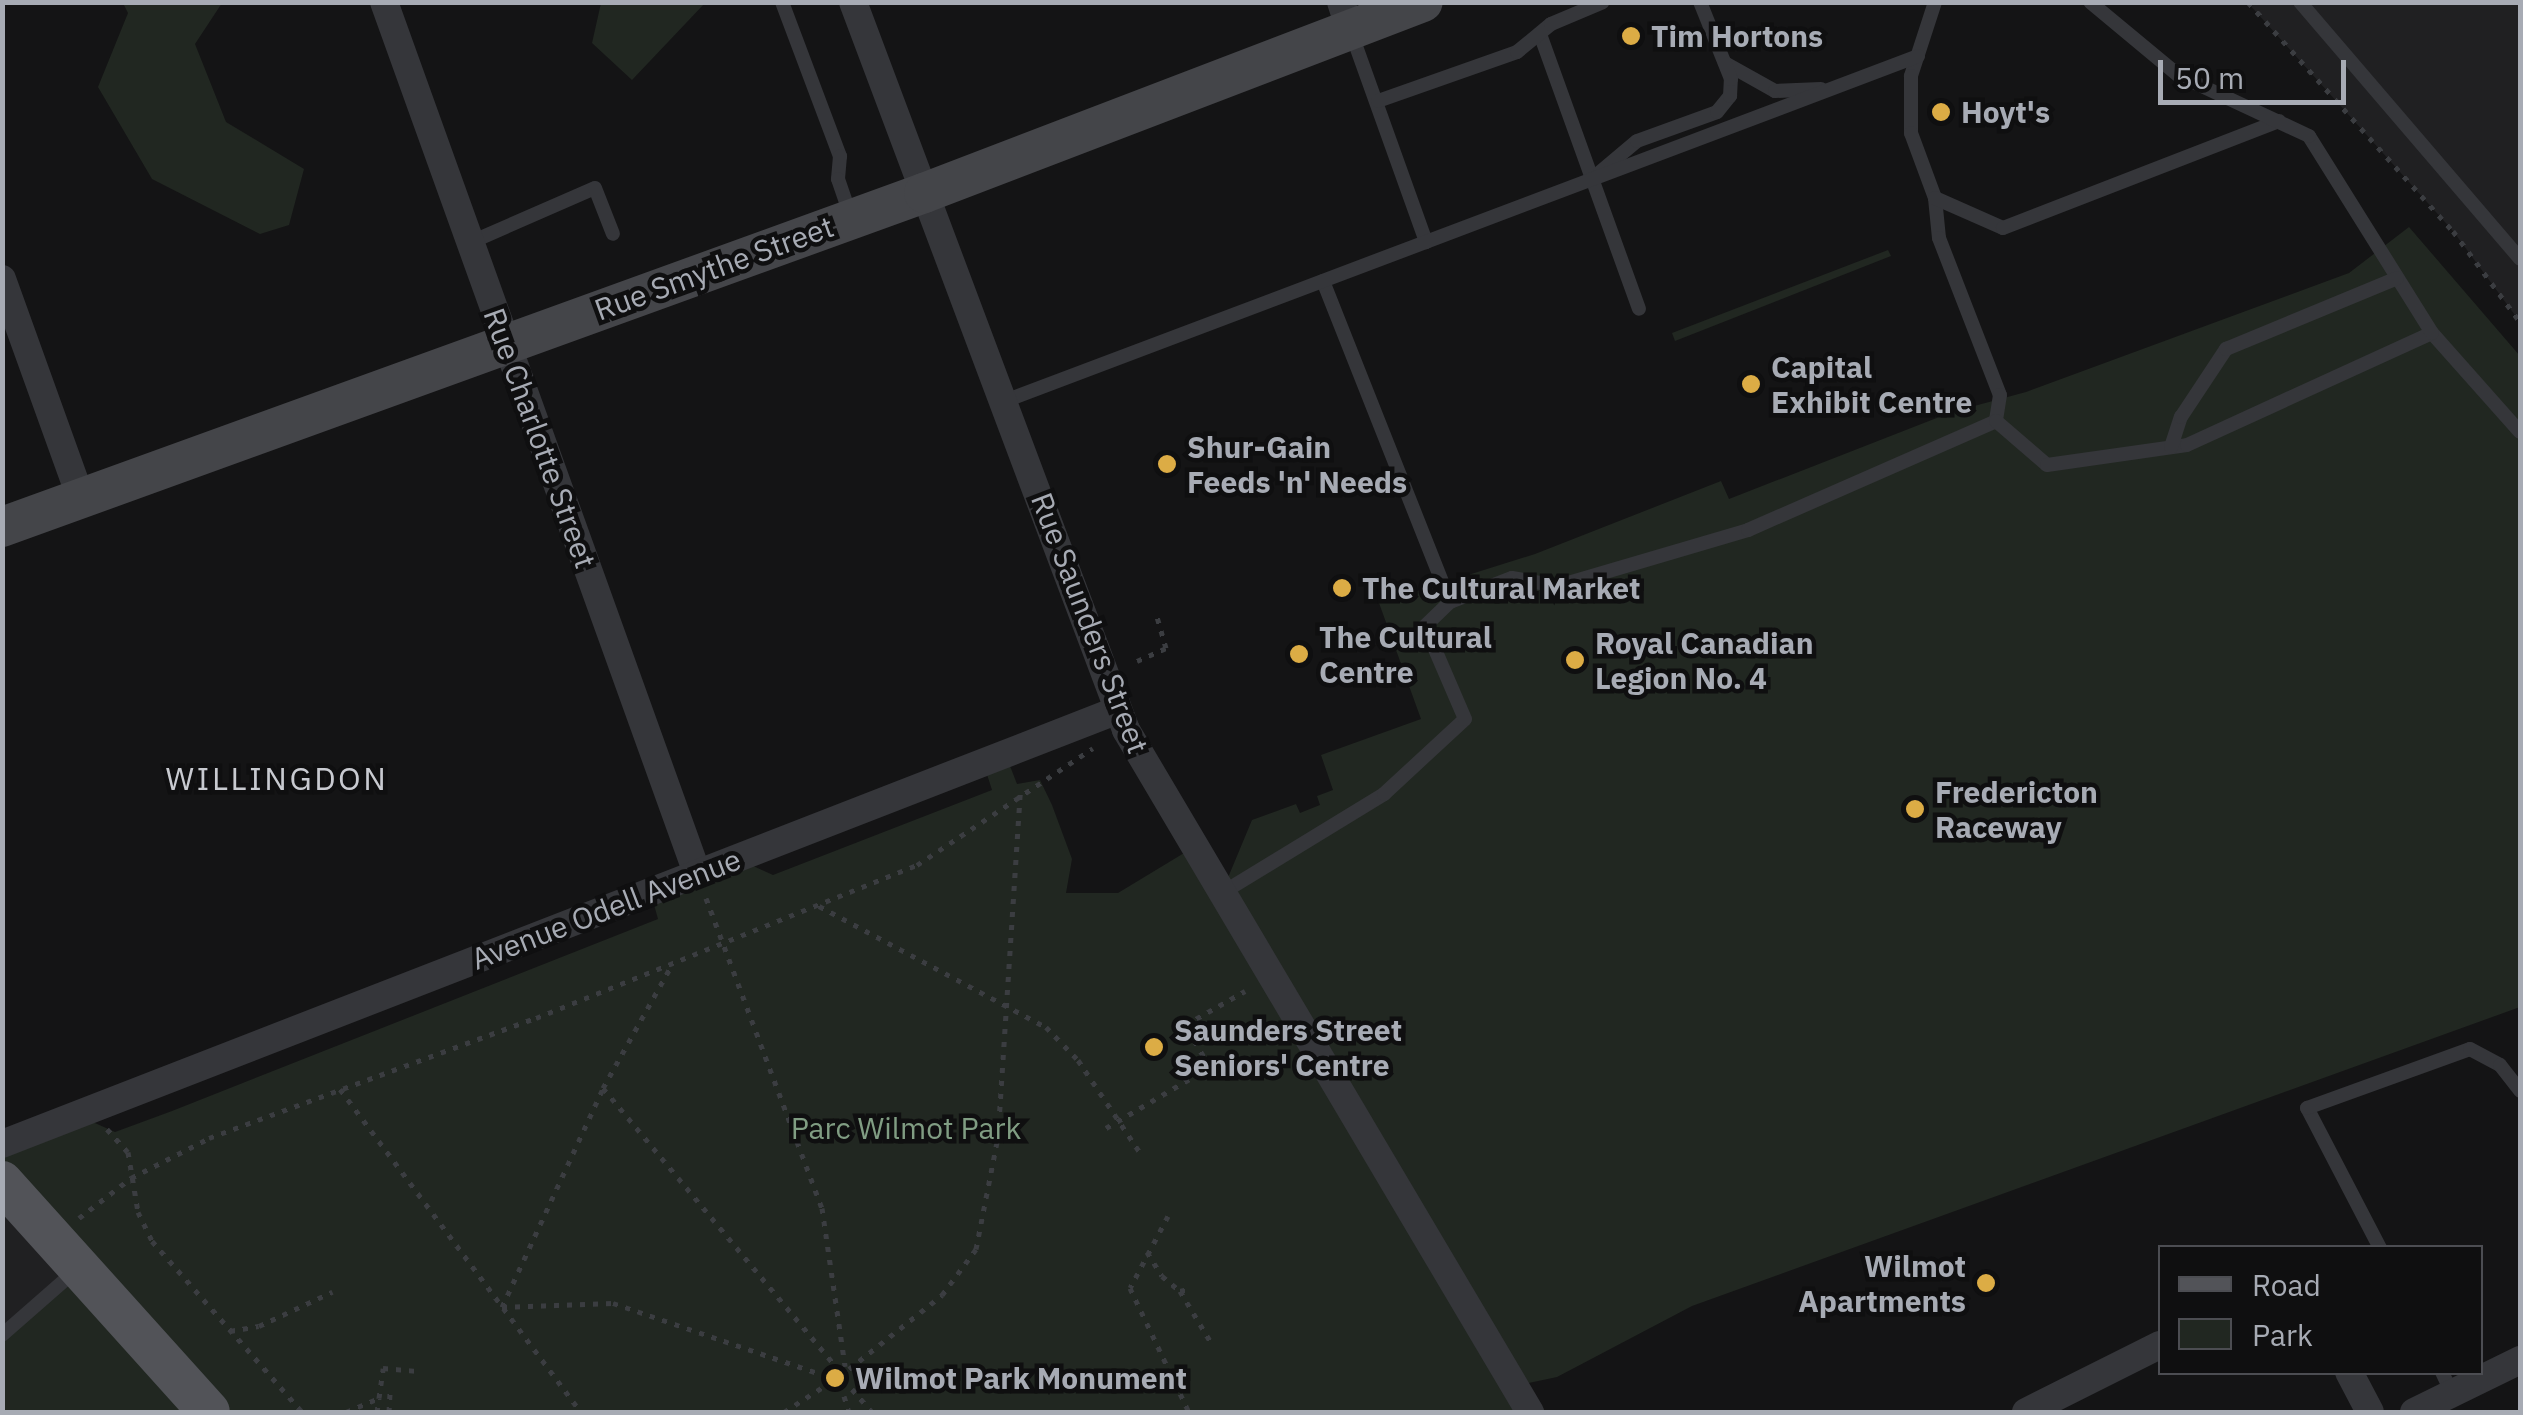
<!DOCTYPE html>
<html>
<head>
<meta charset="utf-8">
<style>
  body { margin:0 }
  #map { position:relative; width:2523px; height:1415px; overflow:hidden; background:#141415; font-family:"IBM Plex Sans",sans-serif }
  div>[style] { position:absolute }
  .built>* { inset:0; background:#202022 }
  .green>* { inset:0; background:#212721 }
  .path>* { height:5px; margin-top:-2.5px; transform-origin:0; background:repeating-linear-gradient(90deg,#3b3d41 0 5px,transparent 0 13px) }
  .lane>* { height:14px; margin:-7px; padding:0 7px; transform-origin:7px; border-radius:7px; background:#35363a }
  .street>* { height:28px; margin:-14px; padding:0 14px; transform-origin:14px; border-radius:14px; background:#35363a }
  .secondary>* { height:40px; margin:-20px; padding:0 20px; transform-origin:20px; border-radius:20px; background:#444549 }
  .primary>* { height:42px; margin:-21px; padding:0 21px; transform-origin:21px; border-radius:21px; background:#525358 }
  .dots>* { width:28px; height:28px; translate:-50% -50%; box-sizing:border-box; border:5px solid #0f0f10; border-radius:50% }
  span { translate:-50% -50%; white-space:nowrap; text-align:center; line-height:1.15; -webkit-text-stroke:9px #0f0f10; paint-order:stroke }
  .poi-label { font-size:30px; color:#a7abb4; font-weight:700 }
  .left { translate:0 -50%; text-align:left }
  .right { translate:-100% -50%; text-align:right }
  .street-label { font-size:30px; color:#a7abb4 }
  .park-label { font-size:30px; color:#809d83 }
  .neighbourhood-label { font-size:32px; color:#c8cad0; letter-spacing:2.5px }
  .frame { position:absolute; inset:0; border:5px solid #a7abb4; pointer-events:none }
  .legend { position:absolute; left:2158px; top:1245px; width:325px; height:130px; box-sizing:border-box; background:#0f0f10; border:2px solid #4c4d52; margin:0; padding:12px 18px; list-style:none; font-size:30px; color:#a7abb4 }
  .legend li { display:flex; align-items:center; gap:20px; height:50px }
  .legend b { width:50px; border:2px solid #4c4d52 }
  .scale { position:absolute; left:2158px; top:60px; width:188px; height:45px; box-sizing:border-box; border:5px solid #a7abb4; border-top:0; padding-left:12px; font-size:30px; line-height:35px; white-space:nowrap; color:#a7abb4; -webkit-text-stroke:8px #0f0f10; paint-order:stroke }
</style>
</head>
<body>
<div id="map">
  <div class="built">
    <i style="clip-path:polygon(2248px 3px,2520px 3px,2520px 322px,2453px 231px)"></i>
    <i style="clip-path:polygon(2px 1182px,78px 1268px,2px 1334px)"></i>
  </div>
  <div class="green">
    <i style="clip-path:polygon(123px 3px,222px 3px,195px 44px,226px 122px,304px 169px,289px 225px,260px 234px,152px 179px,98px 87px,128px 13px)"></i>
    <i style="clip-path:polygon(601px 3px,601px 2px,705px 3px,632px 80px,592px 43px)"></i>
    <i style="clip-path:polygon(2409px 227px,2520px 356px,2520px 1007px,1692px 1306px,1557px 1377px,1514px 1386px,1530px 1412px,3px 1412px,2px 1335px,79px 1267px,3px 1182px,3px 1144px,77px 1115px,115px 1132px,172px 1111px,658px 919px,653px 901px,749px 864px,773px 875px,992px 790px,983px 762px,1005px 753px,1017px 784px,1040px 780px,1052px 805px,1072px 859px,1066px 893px,1118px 893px,1194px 847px,1222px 892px,1252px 820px,1296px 804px,1300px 813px,1320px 805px,1317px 796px,1333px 790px,1321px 755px,1421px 719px,1379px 603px,1535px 554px,1721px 481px,1729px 499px,1952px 412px,2026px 392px,2349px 273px)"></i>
    <i style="clip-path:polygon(1888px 250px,1891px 256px,1675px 341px,1672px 333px)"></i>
  </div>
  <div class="path">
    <i style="left:2248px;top:2px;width:307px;rotate:48.2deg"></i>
    <i style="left:2453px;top:231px;width:113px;rotate:53.6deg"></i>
    <i style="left:1137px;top:661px;width:32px;rotate:-24deg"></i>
    <i style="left:1166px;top:648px;width:35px;rotate:-106deg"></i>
    <i style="left:706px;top:898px;width:331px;rotate:69.5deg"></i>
    <i style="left:822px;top:1208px;width:160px;rotate:81.7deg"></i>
    <i style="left:819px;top:906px;width:257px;rotate:28.1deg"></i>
    <i style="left:1046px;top:1027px;width:46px;rotate:45.9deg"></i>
    <i style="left:1078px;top:1060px;width:110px;rotate:56.2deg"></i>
    <i style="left:603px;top:1088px;width:361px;rotate:50.1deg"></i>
    <i style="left:340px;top:1089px;width:403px;rotate:53.3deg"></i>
    <i style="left:1106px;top:1128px;width:121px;rotate:-30.4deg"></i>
    <i style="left:1210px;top:1067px;width:49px;rotate:-120.8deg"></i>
    <i style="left:1185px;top:1025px;width:69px;rotate:-29.5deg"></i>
    <i style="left:107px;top:1129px;width:31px;rotate:48deg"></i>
    <i style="left:128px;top:1152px;width:61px;rotate:80.5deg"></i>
    <i style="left:138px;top:1212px;width:32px;rotate:64deg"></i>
    <i style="left:152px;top:1241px;width:227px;rotate:48.7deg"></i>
    <i style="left:1168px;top:1216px;width:81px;rotate:117.8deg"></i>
    <i style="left:1130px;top:1288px;width:137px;rotate:64.6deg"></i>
    <i style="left:79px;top:1218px;width:66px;rotate:-37.6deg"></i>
    <i style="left:131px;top:1178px;width:88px;rotate:-27.1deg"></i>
    <i style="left:209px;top:1138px;width:348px;rotate:-20.2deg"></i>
    <i style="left:536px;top:1018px;width:411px;rotate:-21.9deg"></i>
    <i style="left:917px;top:865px;width:211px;rotate:-33.6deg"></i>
    <i style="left:1147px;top:1252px;width:28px;rotate:58deg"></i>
    <i style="left:1162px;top:1276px;width:23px;rotate:40deg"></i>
    <i style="left:1180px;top:1291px;width:9px;rotate:-13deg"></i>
    <i style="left:1180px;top:1291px;width:62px;rotate:58.9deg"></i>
    <i style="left:502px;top:1307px;width:241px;rotate:-65.2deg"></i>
    <i style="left:603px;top:1088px;width:137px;rotate:-60.8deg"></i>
    <i style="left:502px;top:1307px;width:111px;rotate:-2.1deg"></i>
    <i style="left:613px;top:1303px;width:222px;rotate:18.9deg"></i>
    <i style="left:230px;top:1331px;width:29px;rotate:-10deg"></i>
    <i style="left:259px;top:1326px;width:81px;rotate:-25deg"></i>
    <i style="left:849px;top:1369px;width:119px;rotate:-38.5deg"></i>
    <i style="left:942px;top:1295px;width:57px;rotate:-53.5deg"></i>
    <i style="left:976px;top:1249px;width:114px;rotate:-78.9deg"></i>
    <i style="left:998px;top:1137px;width:344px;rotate:-86.3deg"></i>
    <i style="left:852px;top:1389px;width:30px;rotate:49deg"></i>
    <i style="left:844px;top:1396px;width:17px;rotate:73deg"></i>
    <i style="left:346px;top:1412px;width:36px;rotate:-23deg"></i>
    <i style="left:379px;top:1398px;width:30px;rotate:-82deg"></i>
    <i style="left:383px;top:1368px;width:33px;rotate:5deg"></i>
    <i style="left:377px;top:1412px;width:14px;rotate:-82deg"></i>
    <i style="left:389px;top:1412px;width:19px;rotate:-87deg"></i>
    <i style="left:391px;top:1412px;width:47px"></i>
    <i style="left:784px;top:1412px;width:46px;rotate:-32.7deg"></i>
  </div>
  <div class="lane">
    <i style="left:782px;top:2px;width:165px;rotate:69.4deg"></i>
    <i style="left:840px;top:156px;width:23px;rotate:95deg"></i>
    <i style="left:838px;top:179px;width:40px;rotate:71.1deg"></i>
    <i style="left:1935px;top:2px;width:78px;rotate:108deg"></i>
    <i style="left:1911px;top:76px;width:57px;rotate:90deg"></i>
    <i style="left:1911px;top:133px;width:69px;rotate:69.7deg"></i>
    <i style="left:1935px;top:198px;width:40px;rotate:84.3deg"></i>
    <i style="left:1939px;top:238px;width:168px;rotate:68.8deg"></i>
    <i style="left:2000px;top:395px;width:26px;rotate:99deg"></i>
    <i style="left:2300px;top:2px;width:338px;rotate:49.4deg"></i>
    <i style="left:1540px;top:34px;width:292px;rotate:70.2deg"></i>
    <i style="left:1352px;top:35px;width:220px;rotate:70.3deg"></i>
    <i style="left:1725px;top:63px;width:57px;rotate:29.2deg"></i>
    <i style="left:1775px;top:91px;width:46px;rotate:-2.5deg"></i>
    <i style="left:1378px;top:101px;width:147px;rotate:-19.4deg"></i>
    <i style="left:1517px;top:52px;width:44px;rotate:-39.5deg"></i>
    <i style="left:1551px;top:24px;width:56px;rotate:-22.9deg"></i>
    <i style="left:1600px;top:172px;width:48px;rotate:-40deg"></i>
    <i style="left:1637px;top:141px;width:85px;rotate:-19.9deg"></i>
    <i style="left:1717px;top:112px;width:21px;rotate:-51deg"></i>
    <i style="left:1730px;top:96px;width:17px;rotate:-87deg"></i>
    <i style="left:1731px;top:79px;width:83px;rotate:-111.9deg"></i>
    <i style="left:1935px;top:198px;width:74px;rotate:23.8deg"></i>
    <i style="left:2003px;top:228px;width:296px;rotate:-21.2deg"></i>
    <i style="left:469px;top:243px;width:137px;rotate:-23.6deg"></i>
    <i style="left:595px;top:188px;width:49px;rotate:68.6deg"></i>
    <i style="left:1323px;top:281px;width:345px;rotate:68.4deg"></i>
    <i style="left:1450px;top:602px;width:66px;rotate:-21.2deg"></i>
    <i style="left:1512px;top:578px;width:47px;rotate:9.9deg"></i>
    <i style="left:1558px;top:586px;width:198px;rotate:-16.4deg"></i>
    <i style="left:1748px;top:530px;width:271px;rotate:-23.7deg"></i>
    <i style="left:2432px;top:333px;width:132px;rotate:48.4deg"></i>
    <i style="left:1005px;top:401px;width:976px;rotate:-20.7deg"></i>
    <i style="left:1996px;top:421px;width:67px;rotate:40.8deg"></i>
    <i style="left:2047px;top:465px;width:141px;rotate:-8.1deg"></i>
    <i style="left:2187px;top:445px;width:269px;rotate:-24.6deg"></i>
    <i style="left:2432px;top:333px;width:232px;rotate:-122deg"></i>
    <i style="left:2309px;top:136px;width:145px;rotate:-155deg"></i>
    <i style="left:2178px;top:75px;width:114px;rotate:-140.3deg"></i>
    <i style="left:2171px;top:447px;width:32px;rotate:-72deg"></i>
    <i style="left:2181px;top:417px;width:82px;rotate:-56.5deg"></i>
    <i style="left:2226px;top:349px;width:185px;rotate:-22.5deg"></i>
    <i style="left:1222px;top:893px;width:190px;rotate:-31.4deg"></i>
    <i style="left:1384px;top:794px;width:110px;rotate:-42.8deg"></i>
    <i style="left:1465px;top:719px;width:101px;rotate:-113.3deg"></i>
    <i style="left:1425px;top:626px;width:35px;rotate:-44deg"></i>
    <i style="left:2380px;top:1248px;width:158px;rotate:-117.5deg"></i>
    <i style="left:2307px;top:1108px;width:173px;rotate:-19.9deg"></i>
    <i style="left:2470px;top:1049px;width:34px;rotate:28deg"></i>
    <i style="left:2500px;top:1065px;width:33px;rotate:52deg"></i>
    <i style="left:2px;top:1335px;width:96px;rotate:-41.2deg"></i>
    <i style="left:2442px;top:1372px;width:23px;rotate:65deg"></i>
  </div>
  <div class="street">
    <i style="left:384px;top:2px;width:926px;rotate:70.23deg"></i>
    <i style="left:853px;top:2px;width:778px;rotate:69.44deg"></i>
    <i style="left:1126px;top:730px;width:793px;rotate:59.36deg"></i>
    <i style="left:1341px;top:2px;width:28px;rotate:72deg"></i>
    <i style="left:2px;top:279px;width:233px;rotate:70.2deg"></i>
    <i style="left:2px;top:1144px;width:1197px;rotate:-21.25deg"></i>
    <i style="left:2349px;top:1372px;width:45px;rotate:62.3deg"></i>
    <i style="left:2026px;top:1412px;width:150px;rotate:-26.6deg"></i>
    <i style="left:2414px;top:1412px;width:118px;rotate:-26.1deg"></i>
  </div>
  <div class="secondary">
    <i style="left:2px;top:527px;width:981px;rotate:-19.91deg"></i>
    <i style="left:924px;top:193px;width:534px;rotate:-20.95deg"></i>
  </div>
  <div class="primary">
    <i style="left:2px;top:1182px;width:309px;rotate:48deg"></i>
  </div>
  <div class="dots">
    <i style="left:1631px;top:36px;background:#dcac45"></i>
    <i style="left:1941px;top:112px;background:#dcac45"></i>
    <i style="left:1751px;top:384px;background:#dcac45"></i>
    <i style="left:1167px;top:464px;background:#dcac45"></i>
    <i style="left:1342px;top:588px;background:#dcac45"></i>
    <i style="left:1299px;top:654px;background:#dcac45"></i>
    <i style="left:1575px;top:660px;background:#dcac45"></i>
    <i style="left:1915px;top:809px;background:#dcac45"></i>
    <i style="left:1154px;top:1047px;background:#dcac45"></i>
    <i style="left:1986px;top:1283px;background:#dcac45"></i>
    <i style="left:835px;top:1378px;background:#dcac45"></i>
  </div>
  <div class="poi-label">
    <span class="left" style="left:1651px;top:36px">Tim Hortons</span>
    <span class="left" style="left:1961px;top:112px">Hoyt's</span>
    <span class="left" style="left:1771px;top:384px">Capital<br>Exhibit Centre</span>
    <span class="left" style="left:1187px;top:464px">Shur-Gain<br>Feeds 'n' Needs</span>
    <span class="left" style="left:1362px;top:588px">The Cultural Market</span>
    <span class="left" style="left:1319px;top:654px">The Cultural<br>Centre</span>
    <span class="left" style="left:1595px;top:660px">Royal Canadian<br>Legion No. 4</span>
    <span class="left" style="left:1935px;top:809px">Fredericton<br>Raceway</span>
    <span class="left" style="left:1174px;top:1047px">Saunders Street<br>Seniors' Centre</span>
    <span class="right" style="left:1966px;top:1283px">Wilmot<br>Apartments</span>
    <span class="left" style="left:855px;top:1378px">Wilmot Park Monument</span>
  </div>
  <div class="street-label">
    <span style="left:714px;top:268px;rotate:-20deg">Rue Smythe Street</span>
    <span style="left:540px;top:438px;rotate:70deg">Rue Charlotte Street</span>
    <span style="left:1090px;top:623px;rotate:69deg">Rue Saunders Street</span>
    <span style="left:606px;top:909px;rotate:-21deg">Avenue Odell Avenue</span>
  </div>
  <div class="park-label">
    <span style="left:906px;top:1128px">Parc Wilmot Park</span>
  </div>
  <div class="neighbourhood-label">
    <span style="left:277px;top:778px">WILLINGDON</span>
  </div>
  <div class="frame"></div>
  <ul class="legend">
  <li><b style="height:12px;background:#525358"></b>Road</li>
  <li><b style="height:28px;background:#212721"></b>Park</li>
  </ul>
  <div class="scale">50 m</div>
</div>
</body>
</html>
